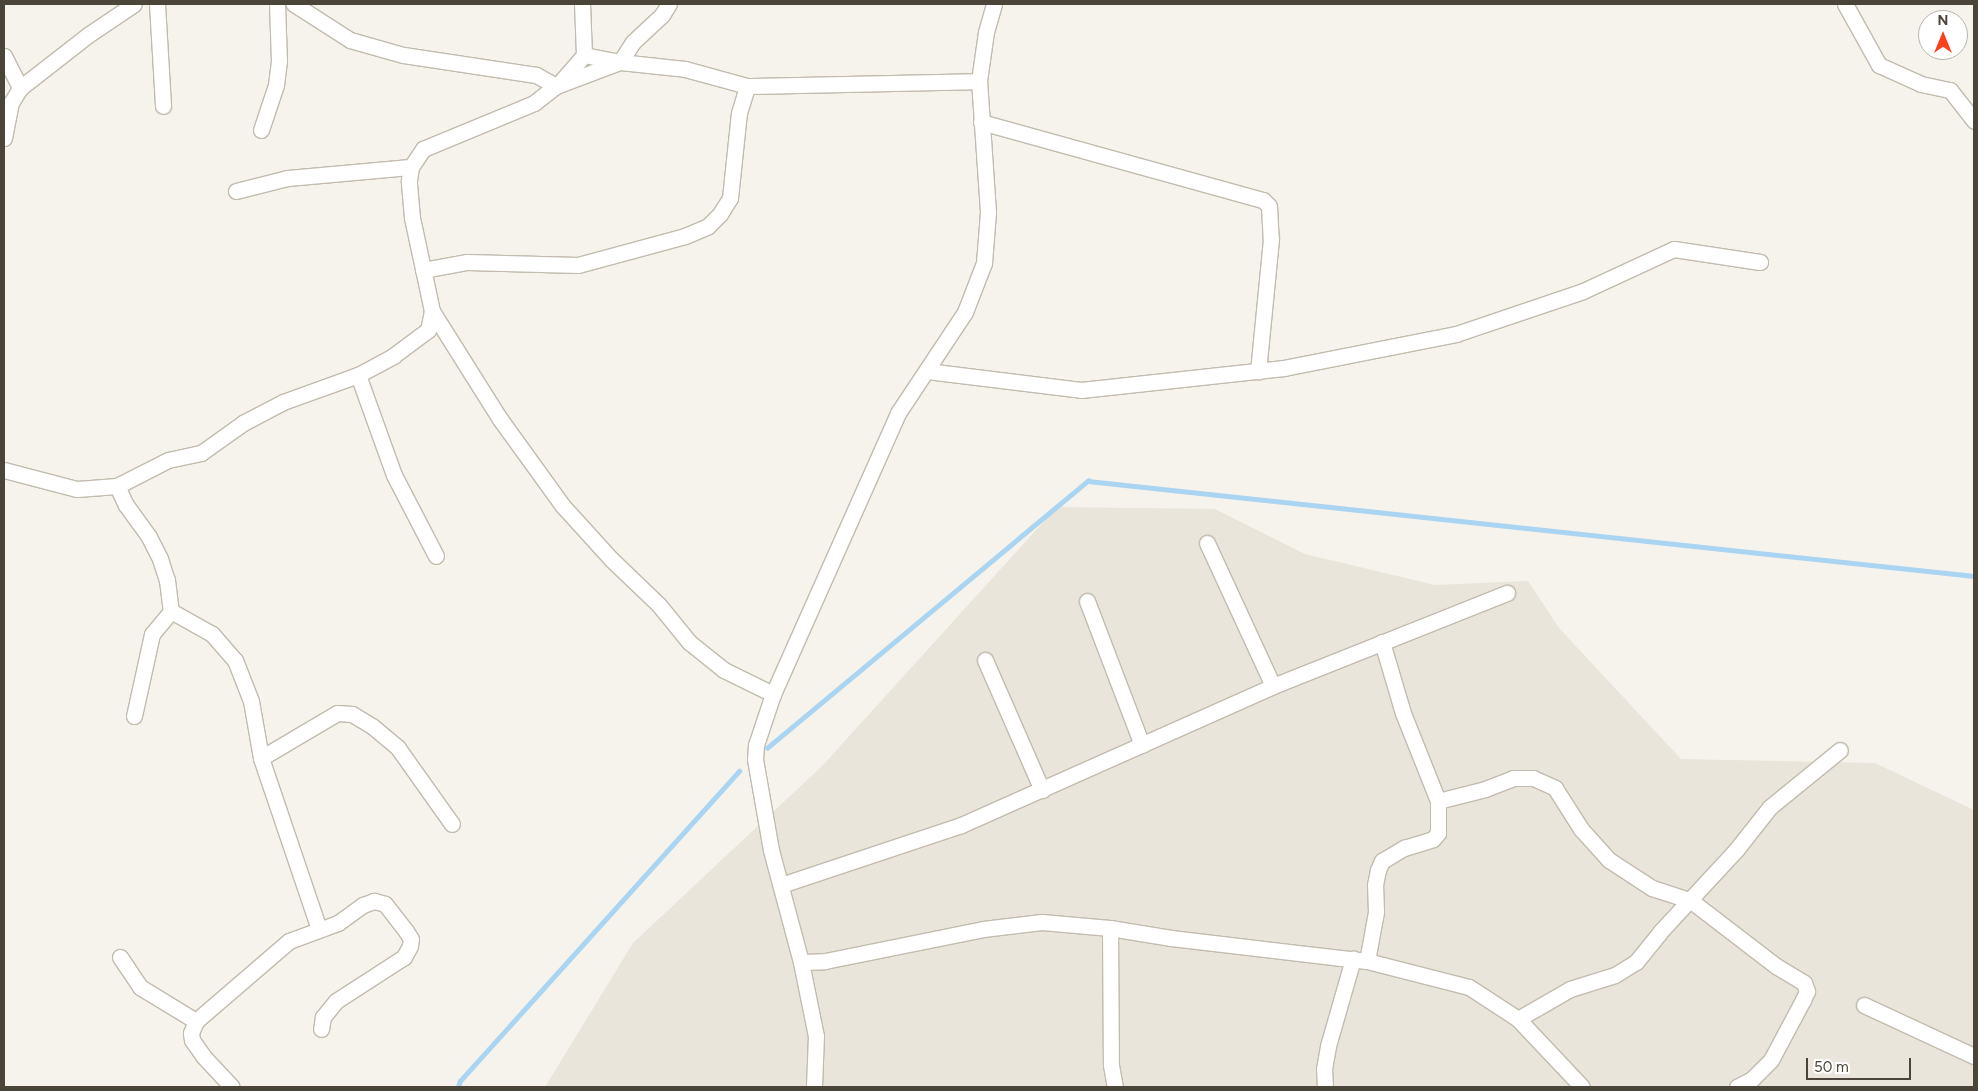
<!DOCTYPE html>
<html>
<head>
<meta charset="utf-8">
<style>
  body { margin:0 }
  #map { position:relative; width:1978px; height:1091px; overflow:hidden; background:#f6f3ec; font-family:Figtree,sans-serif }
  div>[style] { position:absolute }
  .residential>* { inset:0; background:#eae5da }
  .stream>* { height:4.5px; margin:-2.25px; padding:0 2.25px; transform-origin:2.25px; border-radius:2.25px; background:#a9d4f2 }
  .roads { filter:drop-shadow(1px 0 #c2bbae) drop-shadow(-1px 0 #c2bbae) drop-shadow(0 1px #c2bbae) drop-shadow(0 -1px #c2bbae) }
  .street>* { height:15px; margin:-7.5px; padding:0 7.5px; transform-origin:7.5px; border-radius:7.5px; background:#fff }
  span { translate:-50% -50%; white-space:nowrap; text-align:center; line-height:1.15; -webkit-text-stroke:5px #fff; paint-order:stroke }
  .frame { position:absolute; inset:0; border:5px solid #4b4439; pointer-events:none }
  .north { position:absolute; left:1918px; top:10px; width:50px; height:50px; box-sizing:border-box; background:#fff; border:1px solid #b7b4b0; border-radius:50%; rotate:0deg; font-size:14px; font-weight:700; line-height:20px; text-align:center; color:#4b4439 }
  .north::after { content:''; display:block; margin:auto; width:18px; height:22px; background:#fc3f1d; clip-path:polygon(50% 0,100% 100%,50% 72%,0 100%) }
  .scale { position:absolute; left:1806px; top:1058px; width:105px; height:22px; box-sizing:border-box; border:2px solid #4b4439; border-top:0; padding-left:6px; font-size:15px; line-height:18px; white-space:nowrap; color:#4b4439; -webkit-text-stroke:4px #fff; paint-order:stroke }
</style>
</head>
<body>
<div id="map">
  <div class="residential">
    <i style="clip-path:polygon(1057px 507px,1215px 509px,1305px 554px,1435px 585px,1528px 581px,1559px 628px,1681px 759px,1875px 763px,1974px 810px,1974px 1087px,545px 1087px,633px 943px,822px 766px)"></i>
  </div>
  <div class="stream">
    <i style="left:767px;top:748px;width:418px;rotate:-39.8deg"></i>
    <i style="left:1088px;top:481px;width:891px;rotate:6.12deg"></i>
    <i style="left:458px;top:1087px;width:6px;rotate:-72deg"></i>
    <i style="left:460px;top:1081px;width:417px;rotate:-48deg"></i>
  </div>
  <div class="roads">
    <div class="street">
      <i style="left:157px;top:4px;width:102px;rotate:86.6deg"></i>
      <i style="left:1845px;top:4px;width:70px;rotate:60.9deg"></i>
      <i style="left:1879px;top:65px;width:46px;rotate:24.3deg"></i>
      <i style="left:1921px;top:84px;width:30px;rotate:12deg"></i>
      <i style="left:1950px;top:90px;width:39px;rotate:52deg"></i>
      <i style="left:584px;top:55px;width:37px;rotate:11deg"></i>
      <i style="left:620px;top:62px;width:24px;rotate:-57deg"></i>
      <i style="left:633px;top:42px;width:40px;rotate:-43deg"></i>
      <i style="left:662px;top:15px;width:13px;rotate:-58deg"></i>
      <i style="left:4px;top:56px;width:36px;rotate:63deg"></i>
      <i style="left:558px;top:85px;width:40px;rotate:-49deg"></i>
      <i style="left:584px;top:55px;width:51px;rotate:-92.2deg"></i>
      <i style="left:556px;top:86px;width:68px;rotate:-20.6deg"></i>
      <i style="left:620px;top:62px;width:65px;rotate:6.1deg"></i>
      <i style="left:685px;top:69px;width:64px;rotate:15.3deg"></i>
      <i style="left:981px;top:122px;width:293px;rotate:15.5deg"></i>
      <i style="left:1263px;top:200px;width:8px;rotate:45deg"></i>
      <i style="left:1269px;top:206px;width:33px;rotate:87deg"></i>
      <i style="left:1271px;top:239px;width:133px;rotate:95.6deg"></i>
      <i style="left:261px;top:130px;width:47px;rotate:-71.6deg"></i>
      <i style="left:276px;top:85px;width:24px;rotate:-83deg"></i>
      <i style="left:279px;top:61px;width:57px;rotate:-92deg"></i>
      <i style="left:4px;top:138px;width:36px;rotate:-79deg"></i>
      <i style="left:11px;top:103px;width:17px;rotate:-59deg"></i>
      <i style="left:20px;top:88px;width:86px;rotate:-37.9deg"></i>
      <i style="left:88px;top:35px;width:55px;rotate:-34deg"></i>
      <i style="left:236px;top:191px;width:53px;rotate:-14.3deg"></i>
      <i style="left:287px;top:178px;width:124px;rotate:-5.1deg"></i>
      <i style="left:423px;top:270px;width:45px;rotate:-10.3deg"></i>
      <i style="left:467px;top:262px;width:111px;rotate:1.5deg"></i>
      <i style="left:578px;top:265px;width:111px;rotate:-15.2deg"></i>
      <i style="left:685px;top:236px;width:25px;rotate:-23deg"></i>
      <i style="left:708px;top:226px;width:17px;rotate:-45deg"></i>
      <i style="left:720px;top:214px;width:19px;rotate:-58deg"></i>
      <i style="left:730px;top:198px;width:85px;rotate:-84deg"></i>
      <i style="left:739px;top:113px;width:28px;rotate:-73deg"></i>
      <i style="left:747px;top:86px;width:232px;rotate:-1.2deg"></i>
      <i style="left:432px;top:311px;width:128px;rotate:57.8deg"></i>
      <i style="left:500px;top:419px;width:106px;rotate:54.2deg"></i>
      <i style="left:562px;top:505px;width:73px;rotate:47.8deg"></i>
      <i style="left:611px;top:559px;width:66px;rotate:43.8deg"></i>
      <i style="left:659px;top:605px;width:48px;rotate:51deg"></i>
      <i style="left:689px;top:642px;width:45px;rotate:38.7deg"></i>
      <i style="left:724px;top:670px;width:55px;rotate:26.1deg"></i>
      <i style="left:927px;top:371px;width:155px;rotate:7deg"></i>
      <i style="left:1081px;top:390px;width:204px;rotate:-6.2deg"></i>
      <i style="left:1284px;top:368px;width:175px;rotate:-11.2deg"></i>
      <i style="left:1456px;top:334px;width:134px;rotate:-18.7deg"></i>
      <i style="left:1583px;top:291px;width:100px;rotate:-24.8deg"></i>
      <i style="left:1674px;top:249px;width:87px;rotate:8.6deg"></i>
      <i style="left:358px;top:375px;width:106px;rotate:70.2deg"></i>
      <i style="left:394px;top:475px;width:91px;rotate:62.6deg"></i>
      <i style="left:4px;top:470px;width:75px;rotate:14.6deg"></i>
      <i style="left:77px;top:489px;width:40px;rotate:-4.3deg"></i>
      <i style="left:117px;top:486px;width:57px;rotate:-27deg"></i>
      <i style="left:168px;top:460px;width:34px;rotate:-12deg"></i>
      <i style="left:201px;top:453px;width:52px;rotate:-35.5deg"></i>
      <i style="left:243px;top:423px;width:45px;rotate:-27.7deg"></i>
      <i style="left:283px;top:402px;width:80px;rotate:-19.8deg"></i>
      <i style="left:358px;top:375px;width:40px;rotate:-28deg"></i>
      <i style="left:393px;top:356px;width:44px;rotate:-36.6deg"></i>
      <i style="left:428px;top:330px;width:19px;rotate:-78deg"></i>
      <i style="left:432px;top:311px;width:95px;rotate:-102.1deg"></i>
      <i style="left:412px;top:218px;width:38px;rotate:-95deg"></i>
      <i style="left:409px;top:180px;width:13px;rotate:-81deg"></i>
      <i style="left:411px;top:167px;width:22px;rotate:-56deg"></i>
      <i style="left:423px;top:149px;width:120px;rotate:-22.5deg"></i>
      <i style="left:534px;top:103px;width:28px;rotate:-38deg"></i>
      <i style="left:556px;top:86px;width:23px;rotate:-151deg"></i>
      <i style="left:536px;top:75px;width:134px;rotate:-171.4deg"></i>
      <i style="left:403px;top:55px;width:55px;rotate:-164.2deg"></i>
      <i style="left:350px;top:40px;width:67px;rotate:-147.3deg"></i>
      <i style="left:117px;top:486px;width:21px;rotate:65deg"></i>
      <i style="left:126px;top:505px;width:39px;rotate:54deg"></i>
      <i style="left:149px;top:537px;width:25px;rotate:63deg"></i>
      <i style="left:160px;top:559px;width:22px;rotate:72deg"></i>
      <i style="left:167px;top:580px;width:31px;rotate:83deg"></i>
      <i style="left:171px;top:611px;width:47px;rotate:29.3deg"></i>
      <i style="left:212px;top:634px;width:35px;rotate:49deg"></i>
      <i style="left:235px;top:660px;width:44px;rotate:68.7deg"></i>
      <i style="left:251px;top:701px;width:58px;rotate:80deg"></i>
      <i style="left:261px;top:758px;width:181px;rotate:71.3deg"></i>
      <i style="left:1207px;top:543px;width:157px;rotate:65.2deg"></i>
      <i style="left:1087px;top:601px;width:154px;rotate:69.1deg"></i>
      <i style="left:985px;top:660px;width:142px;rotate:66.3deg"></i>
      <i style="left:134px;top:716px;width:84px;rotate:-77.6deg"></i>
      <i style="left:152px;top:634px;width:30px;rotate:-50deg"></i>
      <i style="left:261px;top:758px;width:88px;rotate:-30.6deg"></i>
      <i style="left:337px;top:713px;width:15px;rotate:4deg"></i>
      <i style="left:352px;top:714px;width:23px;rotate:31deg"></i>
      <i style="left:372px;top:726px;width:34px;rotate:40deg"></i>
      <i style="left:398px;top:748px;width:93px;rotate:54.6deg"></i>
      <i style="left:1438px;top:801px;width:49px;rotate:-14.3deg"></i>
      <i style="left:1485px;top:789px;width:30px;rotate:-21deg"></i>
      <i style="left:1513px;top:778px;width:20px"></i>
      <i style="left:1533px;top:778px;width:24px;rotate:24deg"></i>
      <i style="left:1555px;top:788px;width:49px;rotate:57.6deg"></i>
      <i style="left:1581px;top:829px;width:42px;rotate:47.9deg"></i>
      <i style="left:1609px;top:860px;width:51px;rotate:33.1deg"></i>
      <i style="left:1652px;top:888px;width:40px;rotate:18deg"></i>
      <i style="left:1690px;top:900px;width:108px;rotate:37.5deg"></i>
      <i style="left:1776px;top:966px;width:33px;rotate:31deg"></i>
      <i style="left:1804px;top:983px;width:9px;rotate:69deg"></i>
      <i style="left:1807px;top:991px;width:10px;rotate:114deg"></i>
      <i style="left:1803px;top:1000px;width:68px;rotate:118.1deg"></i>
      <i style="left:1771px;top:1060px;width:27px;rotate:135deg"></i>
      <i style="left:1752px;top:1079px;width:17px;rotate:152deg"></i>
      <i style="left:781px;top:885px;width:190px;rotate:-18.4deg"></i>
      <i style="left:961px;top:825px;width:342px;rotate:-24deg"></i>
      <i style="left:1273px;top:686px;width:252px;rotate:-21.7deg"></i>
      <i style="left:1110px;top:928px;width:137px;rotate:89.6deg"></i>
      <i style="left:1111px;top:1065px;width:22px;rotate:80deg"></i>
      <i style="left:120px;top:957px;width:36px;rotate:56deg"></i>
      <i style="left:140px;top:987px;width:66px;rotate:31.3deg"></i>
      <i style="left:196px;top:1021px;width:123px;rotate:-40.7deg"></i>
      <i style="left:289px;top:941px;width:52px;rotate:-20.2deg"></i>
      <i style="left:338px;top:923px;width:31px;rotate:-36deg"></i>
      <i style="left:363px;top:905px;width:12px;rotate:-20deg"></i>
      <i style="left:374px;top:901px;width:11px;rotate:15deg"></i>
      <i style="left:385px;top:904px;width:34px;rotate:52deg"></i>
      <i style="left:406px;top:931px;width:9px;rotate:58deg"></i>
      <i style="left:411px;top:939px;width:7px;rotate:98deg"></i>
      <i style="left:410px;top:946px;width:13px;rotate:119deg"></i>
      <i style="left:404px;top:957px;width:81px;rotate:147.1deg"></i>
      <i style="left:336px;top:1001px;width:21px;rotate:129deg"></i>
      <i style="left:323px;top:1017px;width:12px;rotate:99deg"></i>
      <i style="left:1367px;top:961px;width:50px;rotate:-79.6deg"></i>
      <i style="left:1376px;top:912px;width:27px;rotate:-92deg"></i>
      <i style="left:1375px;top:885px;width:15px;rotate:-79deg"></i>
      <i style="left:1378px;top:870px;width:10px;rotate:-66deg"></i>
      <i style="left:1382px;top:861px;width:26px;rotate:-31deg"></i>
      <i style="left:1404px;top:848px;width:30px;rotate:-17deg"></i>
      <i style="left:1433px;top:839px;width:8px;rotate:-50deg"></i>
      <i style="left:1438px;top:833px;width:32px;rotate:-90deg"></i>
      <i style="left:1438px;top:801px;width:95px;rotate:-111.7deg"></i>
      <i style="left:1403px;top:713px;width:74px;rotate:-106.5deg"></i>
      <i style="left:801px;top:962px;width:24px;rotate:-2deg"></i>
      <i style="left:825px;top:961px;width:161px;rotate:-11.4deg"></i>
      <i style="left:983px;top:929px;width:59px;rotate:-6.8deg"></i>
      <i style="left:1042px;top:922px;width:68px;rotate:5deg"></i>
      <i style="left:1110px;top:928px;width:62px;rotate:9.3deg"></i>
      <i style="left:1171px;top:938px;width:197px;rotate:6.7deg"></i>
      <i style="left:1367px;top:961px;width:105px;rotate:14.3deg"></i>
      <i style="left:1469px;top:987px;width:59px;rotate:33.1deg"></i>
      <i style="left:1518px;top:1019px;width:93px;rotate:46.7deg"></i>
      <i style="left:1864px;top:1005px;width:121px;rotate:24.9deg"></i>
      <i style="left:1518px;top:1019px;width:60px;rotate:-30deg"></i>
      <i style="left:1570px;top:989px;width:47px;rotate:-17.3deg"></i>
      <i style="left:1615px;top:975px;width:25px;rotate:-32deg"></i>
      <i style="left:1636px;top:962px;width:38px;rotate:-51deg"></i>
      <i style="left:1660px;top:932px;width:112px;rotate:-47.2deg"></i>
      <i style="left:1736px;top:850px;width:55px;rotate:-51.7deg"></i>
      <i style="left:1770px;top:807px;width:90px;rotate:-39.2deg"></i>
      <i style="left:196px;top:1021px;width:13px;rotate:113deg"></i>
      <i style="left:191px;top:1033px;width:7px;rotate:82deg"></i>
      <i style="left:192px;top:1040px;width:19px;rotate:55deg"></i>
      <i style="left:203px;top:1056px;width:42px;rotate:46.9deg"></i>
      <i style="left:814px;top:1087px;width:51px;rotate:-87.8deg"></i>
      <i style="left:816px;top:1036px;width:76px;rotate:-101.5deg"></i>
      <i style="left:801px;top:962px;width:116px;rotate:-105deg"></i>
      <i style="left:771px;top:850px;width:92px;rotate:-100deg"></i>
      <i style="left:755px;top:759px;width:14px;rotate:-86deg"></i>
      <i style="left:756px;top:745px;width:54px;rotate:-71.6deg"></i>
      <i style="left:773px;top:694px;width:308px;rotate:-66deg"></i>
      <i style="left:898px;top:413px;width:121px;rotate:-56.4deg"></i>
      <i style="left:965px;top:312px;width:53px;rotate:-68.8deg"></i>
      <i style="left:984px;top:263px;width:51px;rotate:-85.5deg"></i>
      <i style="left:988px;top:212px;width:131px;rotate:-93.9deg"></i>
      <i style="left:979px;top:81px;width:49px;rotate:-81.9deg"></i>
      <i style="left:986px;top:32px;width:29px;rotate:-74deg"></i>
      <i style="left:1325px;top:1087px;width:18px;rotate:-93deg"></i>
      <i style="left:1324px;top:1069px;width:23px;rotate:-80deg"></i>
      <i style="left:1328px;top:1046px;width:91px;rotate:-74deg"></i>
    </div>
  </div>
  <div class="frame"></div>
  <div class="north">N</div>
  <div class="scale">50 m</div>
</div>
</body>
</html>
